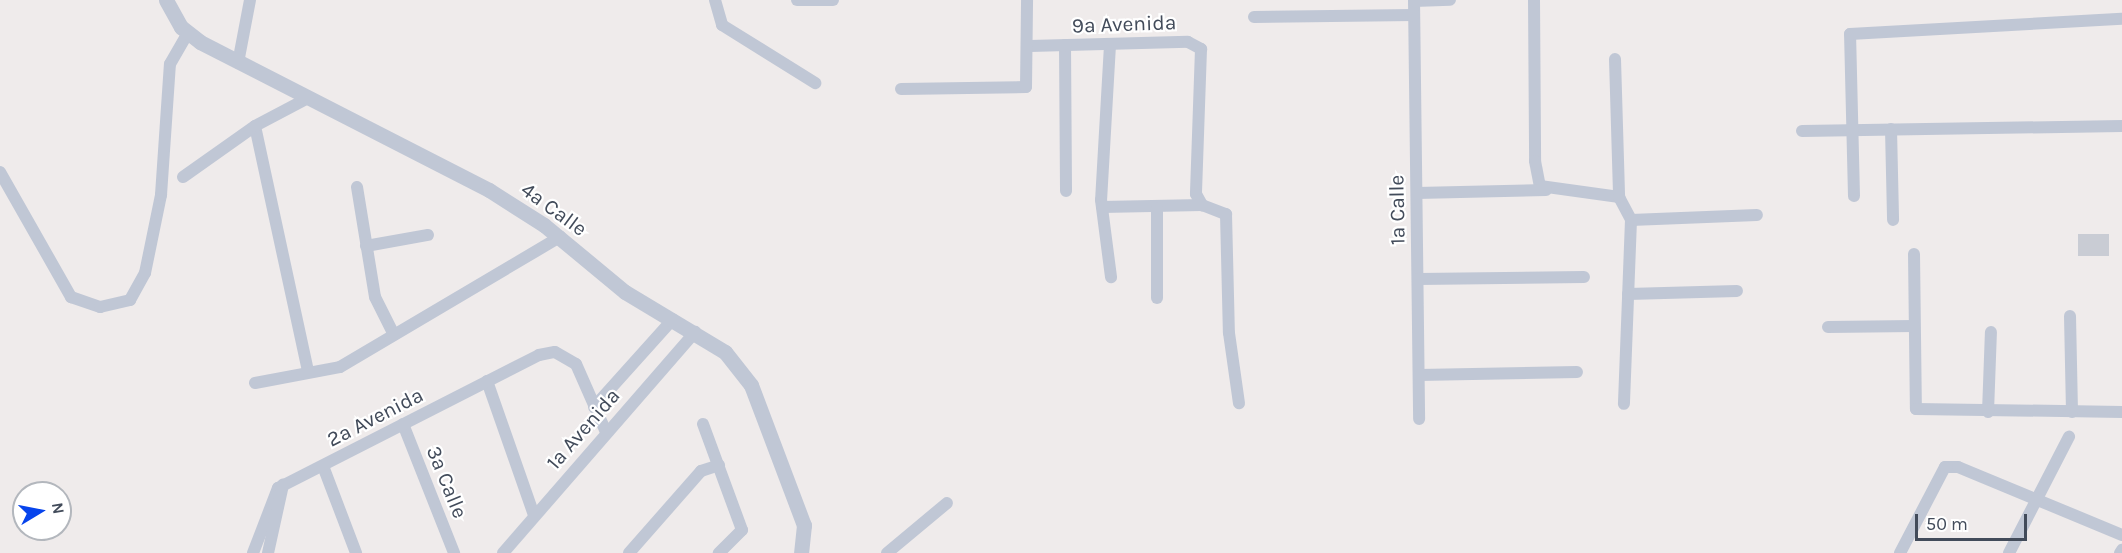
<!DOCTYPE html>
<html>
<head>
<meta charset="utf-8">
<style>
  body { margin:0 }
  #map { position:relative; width:2122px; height:553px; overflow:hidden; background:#efebeb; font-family:Karla,sans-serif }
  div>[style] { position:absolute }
  .building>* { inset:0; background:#c9ccd4 }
  .minor>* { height:12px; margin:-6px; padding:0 6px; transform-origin:6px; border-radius:6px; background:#c0c7d5 }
  .tertiary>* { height:15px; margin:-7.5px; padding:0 7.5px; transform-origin:7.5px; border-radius:7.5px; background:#c0c7d5 }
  span { translate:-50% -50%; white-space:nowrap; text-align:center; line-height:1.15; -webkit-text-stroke:4.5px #fff; paint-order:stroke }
  .street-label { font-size:21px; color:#424b5a }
  .north { position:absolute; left:12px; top:481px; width:60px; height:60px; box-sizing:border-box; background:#fff; border:2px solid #b3b7bd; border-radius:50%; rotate:80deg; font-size:16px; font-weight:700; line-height:24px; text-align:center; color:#424b5a }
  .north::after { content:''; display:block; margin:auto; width:21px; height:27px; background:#0744ec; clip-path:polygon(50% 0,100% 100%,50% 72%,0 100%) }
  .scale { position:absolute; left:1915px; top:514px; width:112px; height:27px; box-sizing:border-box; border:3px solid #424b5a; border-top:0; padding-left:8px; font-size:18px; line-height:21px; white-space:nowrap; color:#424b5a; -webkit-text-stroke:4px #fff; paint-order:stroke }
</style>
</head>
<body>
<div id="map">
  <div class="building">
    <i style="clip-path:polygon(2078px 234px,2109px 234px,2109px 256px,2078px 256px)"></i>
  </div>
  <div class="minor">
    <i style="left:715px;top:0;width:26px;rotate:74deg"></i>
    <i style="left:722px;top:25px;width:110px;rotate:31.9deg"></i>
    <i style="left:797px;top:0;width:36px"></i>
    <i style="left:1414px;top:0;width:419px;rotate:89.3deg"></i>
    <i style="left:1534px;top:0;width:161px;rotate:89.6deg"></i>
    <i style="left:1535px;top:161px;width:25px;rotate:79deg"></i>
    <i style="left:1540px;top:186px;width:80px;rotate:7.9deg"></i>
    <i style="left:1619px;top:197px;width:26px;rotate:62deg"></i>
    <i style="left:1631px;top:220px;width:184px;rotate:92.2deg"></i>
    <i style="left:1414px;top:1px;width:36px;rotate:-2deg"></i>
    <i style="left:1254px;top:17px;width:160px;rotate:-0.7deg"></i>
    <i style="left:1065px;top:45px;width:146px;rotate:89.6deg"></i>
    <i style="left:1110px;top:45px;width:155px;rotate:93.3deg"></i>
    <i style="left:1101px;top:200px;width:78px;rotate:82.6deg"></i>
    <i style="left:1030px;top:46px;width:158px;rotate:-1.5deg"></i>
    <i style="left:1188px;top:42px;width:15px;rotate:28deg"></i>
    <i style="left:1201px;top:49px;width:145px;rotate:92deg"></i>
    <i style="left:1196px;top:194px;width:13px;rotate:61deg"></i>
    <i style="left:1202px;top:205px;width:26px;rotate:21deg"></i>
    <i style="left:1226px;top:214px;width:119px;rotate:88.6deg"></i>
    <i style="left:1229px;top:333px;width:71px;rotate:81.9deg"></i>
    <i style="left:1615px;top:59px;width:138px;rotate:88.3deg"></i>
    <i style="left:238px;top:63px;width:64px;rotate:-79.2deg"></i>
    <i style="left:901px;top:89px;width:125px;rotate:-0.9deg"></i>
    <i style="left:1026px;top:87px;width:87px;rotate:-89.3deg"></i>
    <i style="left:255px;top:126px;width:251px;rotate:77.8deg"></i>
    <i style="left:1891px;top:129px;width:91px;rotate:88.7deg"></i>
    <i style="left:1802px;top:131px;width:320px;rotate:-0.9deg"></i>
    <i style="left:0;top:172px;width:144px;rotate:60.4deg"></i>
    <i style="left:71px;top:297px;width:31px;rotate:19deg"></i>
    <i style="left:100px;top:307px;width:31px;rotate:-13deg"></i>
    <i style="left:130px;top:300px;width:31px;rotate:-61deg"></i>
    <i style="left:145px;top:273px;width:80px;rotate:-78.4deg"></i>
    <i style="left:161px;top:195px;width:131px;rotate:-86.1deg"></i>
    <i style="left:170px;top:64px;width:34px;rotate:-60deg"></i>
    <i style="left:183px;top:177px;width:88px;rotate:-35.3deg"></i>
    <i style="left:255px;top:126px;width:60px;rotate:-27.8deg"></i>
    <i style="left:357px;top:187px;width:111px;rotate:80.7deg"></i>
    <i style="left:375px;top:297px;width:42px;rotate:63.4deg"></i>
    <i style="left:1417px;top:193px;width:129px;rotate:-1.3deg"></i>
    <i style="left:1854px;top:196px;width:162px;rotate:-91.4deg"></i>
    <i style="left:1850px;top:34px;width:272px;rotate:-3.2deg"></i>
    <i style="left:1102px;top:207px;width:100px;rotate:-1.1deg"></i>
    <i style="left:1157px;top:208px;width:90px;rotate:90deg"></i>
    <i style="left:1631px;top:220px;width:126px;rotate:-2.3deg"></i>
    <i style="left:366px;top:246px;width:63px;rotate:-10.1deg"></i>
    <i style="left:1914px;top:254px;width:155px;rotate:89.3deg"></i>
    <i style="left:1916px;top:409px;width:206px;rotate:0.8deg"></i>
    <i style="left:1418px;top:279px;width:166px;rotate:-0.7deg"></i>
    <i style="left:1628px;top:294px;width:109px;rotate:-1.6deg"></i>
    <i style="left:2070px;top:316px;width:96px;rotate:88.8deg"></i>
    <i style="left:1828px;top:327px;width:86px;rotate:-0.7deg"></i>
    <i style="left:1419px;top:375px;width:158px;rotate:-1.1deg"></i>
    <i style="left:487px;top:381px;width:142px;rotate:70.7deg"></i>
    <i style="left:255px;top:383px;width:86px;rotate:-10.7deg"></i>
    <i style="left:340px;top:367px;width:256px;rotate:-30.6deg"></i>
    <i style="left:594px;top:407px;width:118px;rotate:-48.1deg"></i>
    <i style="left:1988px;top:412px;width:80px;rotate:-87.9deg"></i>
    <i style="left:403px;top:424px;width:139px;rotate:68.4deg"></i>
    <i style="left:703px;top:424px;width:113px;rotate:69.8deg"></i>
    <i style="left:742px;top:530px;width:33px;rotate:135deg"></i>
    <i style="left:323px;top:466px;width:93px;rotate:69.2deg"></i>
    <i style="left:253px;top:553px;width:70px;rotate:-69deg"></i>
    <i style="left:278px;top:488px;width:293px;rotate:-27deg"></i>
    <i style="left:539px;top:355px;width:16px;rotate:-11deg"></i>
    <i style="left:555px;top:352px;width:24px;rotate:30deg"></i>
    <i style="left:576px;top:364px;width:74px;rotate:66.2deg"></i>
    <i style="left:268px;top:553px;width:70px;rotate:-77.6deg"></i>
    <i style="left:503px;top:553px;width:293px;rotate:-49deg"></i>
    <i style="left:629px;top:553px;width:109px;rotate:-48.7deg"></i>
    <i style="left:701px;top:471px;width:19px;rotate:-18deg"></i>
    <i style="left:887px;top:553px;width:78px;rotate:-39.8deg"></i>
    <i style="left:1900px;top:553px;width:97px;rotate:-62.4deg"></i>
    <i style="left:1945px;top:467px;width:13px"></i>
    <i style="left:1958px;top:467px;width:178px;rotate:22.5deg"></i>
    <i style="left:2009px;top:553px;width:131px;rotate:-62.7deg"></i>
    <i style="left:2120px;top:553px;width:4px;rotate:-56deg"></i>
  </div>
  <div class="tertiary">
    <i style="left:166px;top:0;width:31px;rotate:61deg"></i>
    <i style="left:181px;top:27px;width:24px;rotate:38deg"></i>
    <i style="left:200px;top:42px;width:325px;rotate:27.1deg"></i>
    <i style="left:489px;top:190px;width:65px;rotate:32.5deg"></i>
    <i style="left:544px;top:225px;width:105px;rotate:39.6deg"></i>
    <i style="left:625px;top:292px;width:117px;rotate:31deg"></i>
    <i style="left:725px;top:352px;width:42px;rotate:51.8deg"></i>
    <i style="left:751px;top:385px;width:150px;rotate:69.3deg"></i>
    <i style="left:804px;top:525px;width:28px;rotate:96deg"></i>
  </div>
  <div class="street-label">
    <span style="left:1124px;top:24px;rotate:-2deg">9a Avenida</span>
    <span style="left:554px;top:209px;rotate:36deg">4a Calle</span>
    <span style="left:1397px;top:210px;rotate:-91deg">1a Calle</span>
    <span style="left:375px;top:417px;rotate:-27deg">2a Avenida</span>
    <span style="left:583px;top:429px;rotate:-49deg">1a Avenida</span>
    <span style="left:447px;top:482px;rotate:68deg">3a Calle</span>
  </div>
  <div class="north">N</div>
  <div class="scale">50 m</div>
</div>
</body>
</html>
